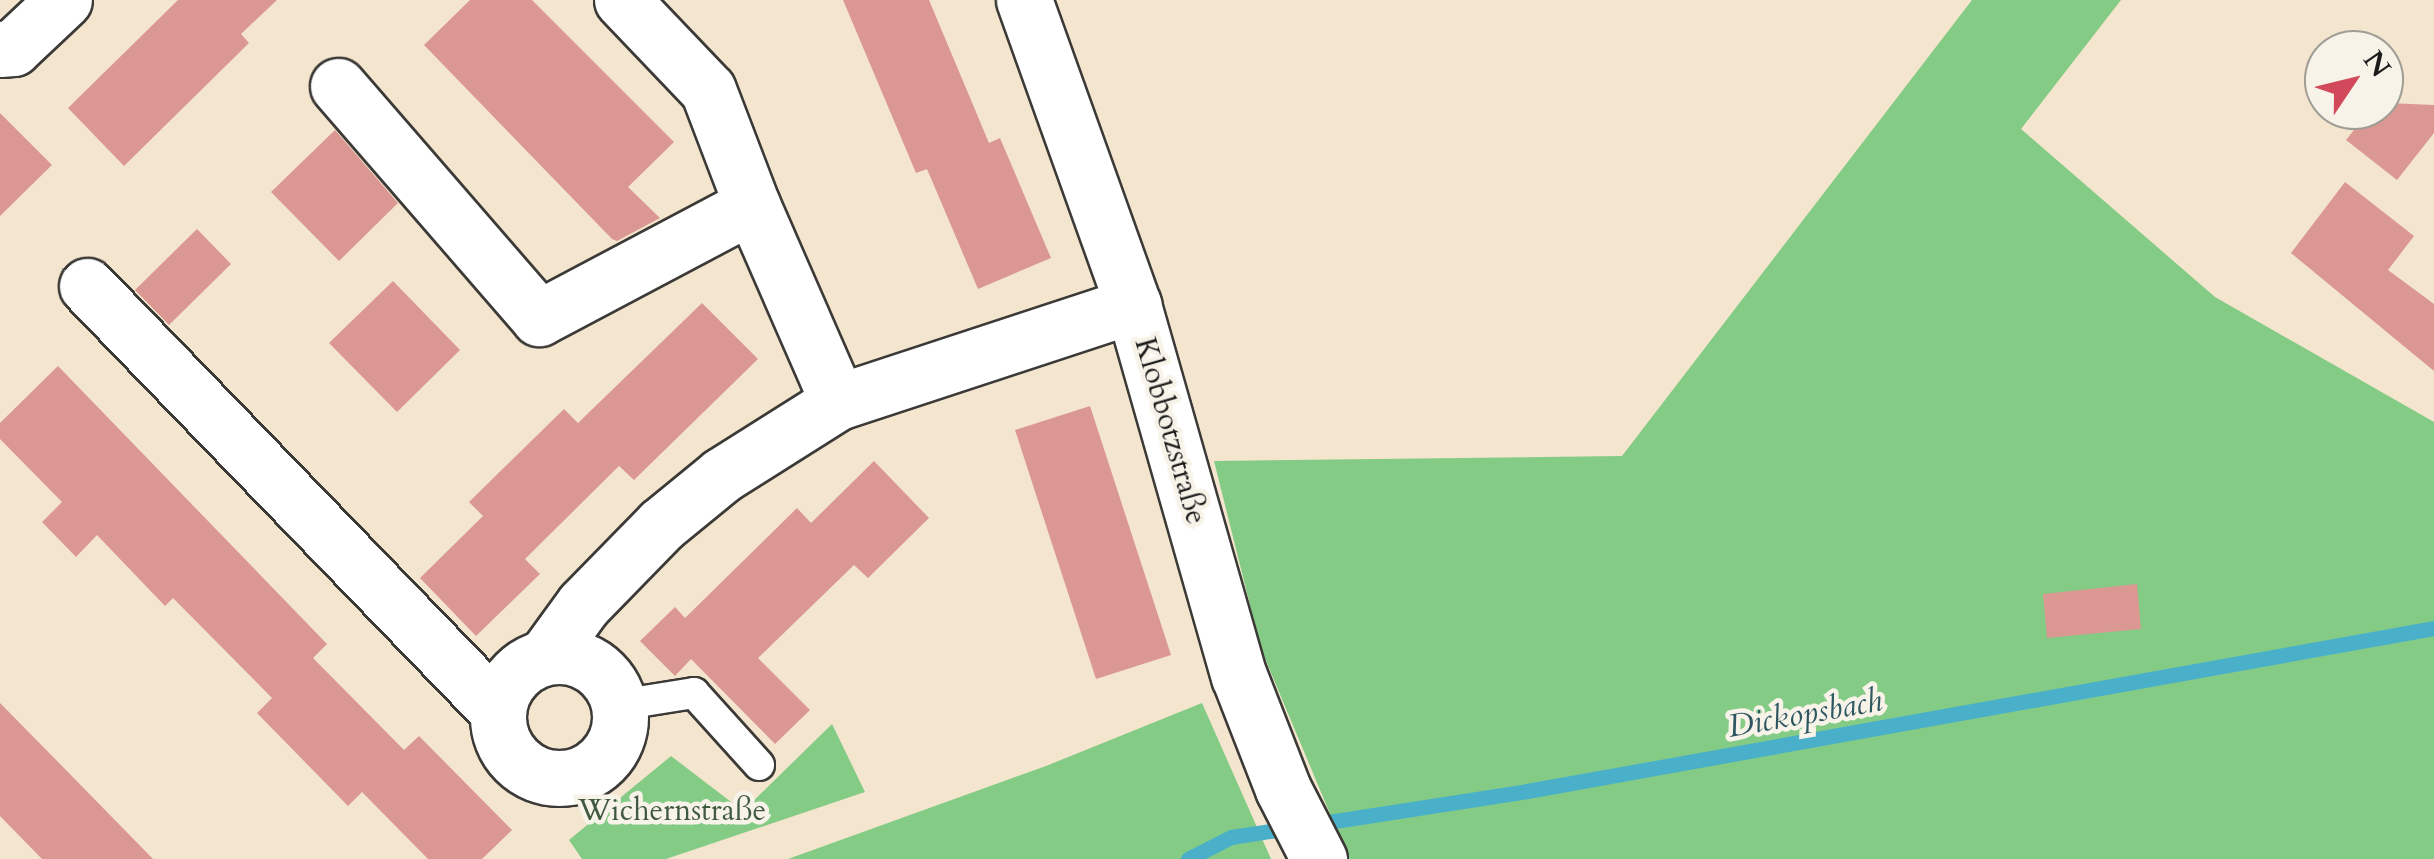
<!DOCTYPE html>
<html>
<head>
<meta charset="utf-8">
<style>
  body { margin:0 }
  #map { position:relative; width:2434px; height:859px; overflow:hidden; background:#f4e5ce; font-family:Cardo,serif }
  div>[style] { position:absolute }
  .green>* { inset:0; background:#84cb86 }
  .stream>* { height:15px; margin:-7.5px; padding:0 7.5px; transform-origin:7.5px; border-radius:7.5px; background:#4ab0c9 }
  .building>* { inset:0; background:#db9892 }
  .roads { filter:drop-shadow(2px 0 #3c3a37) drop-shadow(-2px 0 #3c3a37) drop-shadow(0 2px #3c3a37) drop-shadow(0 -2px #3c3a37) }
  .lane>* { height:30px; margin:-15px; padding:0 15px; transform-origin:15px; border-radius:15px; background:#fff }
  .street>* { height:55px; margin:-27.5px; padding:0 27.5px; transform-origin:27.5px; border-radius:27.5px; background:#fff }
  .street>.ring { margin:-27.5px; padding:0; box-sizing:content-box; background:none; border:55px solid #fff; border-radius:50% }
  span { translate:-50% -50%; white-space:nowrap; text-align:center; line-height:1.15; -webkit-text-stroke:9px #f7f3e8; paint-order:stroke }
  .street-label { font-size:30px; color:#1c1c1c }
  .park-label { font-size:30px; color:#405941 }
  .water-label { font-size:32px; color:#2e5761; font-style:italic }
  .north { position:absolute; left:2304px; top:30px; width:100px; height:100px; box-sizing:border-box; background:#f7f3e8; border:2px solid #9f9d96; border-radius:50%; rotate:55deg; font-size:28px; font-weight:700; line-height:40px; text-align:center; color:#1c1c1c }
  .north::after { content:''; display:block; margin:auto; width:35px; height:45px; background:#d1495b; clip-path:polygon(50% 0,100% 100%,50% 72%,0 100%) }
</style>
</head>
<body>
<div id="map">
  <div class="green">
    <i style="clip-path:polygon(1972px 0,2121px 0,2021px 129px,2215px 297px,2434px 422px,2434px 859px,1349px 859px,1261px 649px,1214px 461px,1622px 456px)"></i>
    <i style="clip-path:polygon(1202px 703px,1271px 859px,788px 859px,1046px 766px)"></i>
    <i style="clip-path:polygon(832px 724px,865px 792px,666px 859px,582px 859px,569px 840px,671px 756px,743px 811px)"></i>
  </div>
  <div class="stream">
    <i style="left:1188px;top:859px;width:48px;rotate:-27.1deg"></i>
    <i style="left:1231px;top:837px;width:300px;rotate:-8.8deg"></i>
    <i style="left:1527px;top:791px;width:922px;rotate:-10.19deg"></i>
  </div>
  <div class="building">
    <i style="clip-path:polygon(178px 0,277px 0,241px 34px,249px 43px,124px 166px,68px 108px)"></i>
    <i style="clip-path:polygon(470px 0,532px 0,674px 142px,628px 187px,660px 218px,617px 241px,612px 239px,424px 45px)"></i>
    <i style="clip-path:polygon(843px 0,929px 0,989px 143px,1000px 138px,1051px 258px,978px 289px,927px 169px,916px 173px)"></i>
    <i style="clip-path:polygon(2388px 103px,2434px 105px,2434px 133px,2397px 180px,2346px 140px,2370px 110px,2384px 110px)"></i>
    <i style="clip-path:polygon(0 113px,52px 165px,0 216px)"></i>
    <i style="clip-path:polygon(335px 130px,398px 203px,339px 261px,271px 192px)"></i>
    <i style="clip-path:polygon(2345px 182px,2414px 236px,2388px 270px,2434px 304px,2434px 371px,2291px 253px)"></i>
    <i style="clip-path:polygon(197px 229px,231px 264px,169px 325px,135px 290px)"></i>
    <i style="clip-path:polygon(393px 281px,460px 350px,397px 412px,329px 343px)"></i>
    <i style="clip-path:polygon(702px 303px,758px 359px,634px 480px,619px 466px,525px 559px,540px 574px,476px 636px,420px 578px,483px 516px,469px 502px,564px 409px,578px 423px)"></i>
    <i style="clip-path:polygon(58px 366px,327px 644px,313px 658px,404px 750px,419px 736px,512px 830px,482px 859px,428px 859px,362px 792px,348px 806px,257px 713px,272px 698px,173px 598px,165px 606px,97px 535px,76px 557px,42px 522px,62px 502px,0 439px,0 423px)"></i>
    <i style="clip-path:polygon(1090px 406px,1171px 655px,1096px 679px,1015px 430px)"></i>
    <i style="clip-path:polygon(874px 461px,929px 518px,868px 578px,854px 565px,758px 658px,810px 710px,775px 744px,691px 659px,675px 676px,640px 641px,675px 607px,685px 618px,797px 508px,811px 523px)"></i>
    <i style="clip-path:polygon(2137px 584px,2141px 629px,2047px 638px,2043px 594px)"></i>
    <i style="clip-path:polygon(0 703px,64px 768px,153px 859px,42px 859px,0 816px)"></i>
  </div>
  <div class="roads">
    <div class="lane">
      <i style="left:619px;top:705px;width:76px;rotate:-9.1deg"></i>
      <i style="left:694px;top:693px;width:97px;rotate:47.9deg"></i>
    </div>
    <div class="street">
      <i style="left:622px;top:0;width:124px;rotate:46.3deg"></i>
      <i style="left:708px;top:90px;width:123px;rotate:69.1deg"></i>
      <i style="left:752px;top:205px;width:215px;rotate:66.4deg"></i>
      <i style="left:1024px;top:0;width:324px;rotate:70.3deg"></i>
      <i style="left:1133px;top:305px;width:386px;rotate:74.1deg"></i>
      <i style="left:1239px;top:676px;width:121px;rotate:68.7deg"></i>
      <i style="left:1283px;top:789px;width:79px;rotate:62.8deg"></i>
      <i style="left:0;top:49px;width:13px;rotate:-4deg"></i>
      <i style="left:13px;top:48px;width:70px;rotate:-43.3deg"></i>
      <i style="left:338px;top:86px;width:307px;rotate:49.1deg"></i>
      <i style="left:539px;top:318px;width:241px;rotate:-27.9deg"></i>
      <i style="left:87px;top:286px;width:591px;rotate:45.96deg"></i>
      <i style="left:546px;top:656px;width:63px;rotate:-54deg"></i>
      <i style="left:583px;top:605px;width:112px;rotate:-45.7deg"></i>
      <i style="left:661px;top:525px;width:79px;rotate:-39.3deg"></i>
      <i style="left:722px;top:475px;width:137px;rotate:-32.2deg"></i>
      <i style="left:838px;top:402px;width:311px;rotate:-18.2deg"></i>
      <i class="ring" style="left:498px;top:656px;width:67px;height:67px"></i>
    </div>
  </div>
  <div class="street-label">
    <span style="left:1170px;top:431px;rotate:74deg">Klobbotzstraße</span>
  </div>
  <div class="park-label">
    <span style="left:672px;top:811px">Wichernstraße</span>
  </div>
  <div class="water-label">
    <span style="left:1805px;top:714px;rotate:-10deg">Dickopsbach</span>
  </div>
  <div class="north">N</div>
</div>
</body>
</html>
